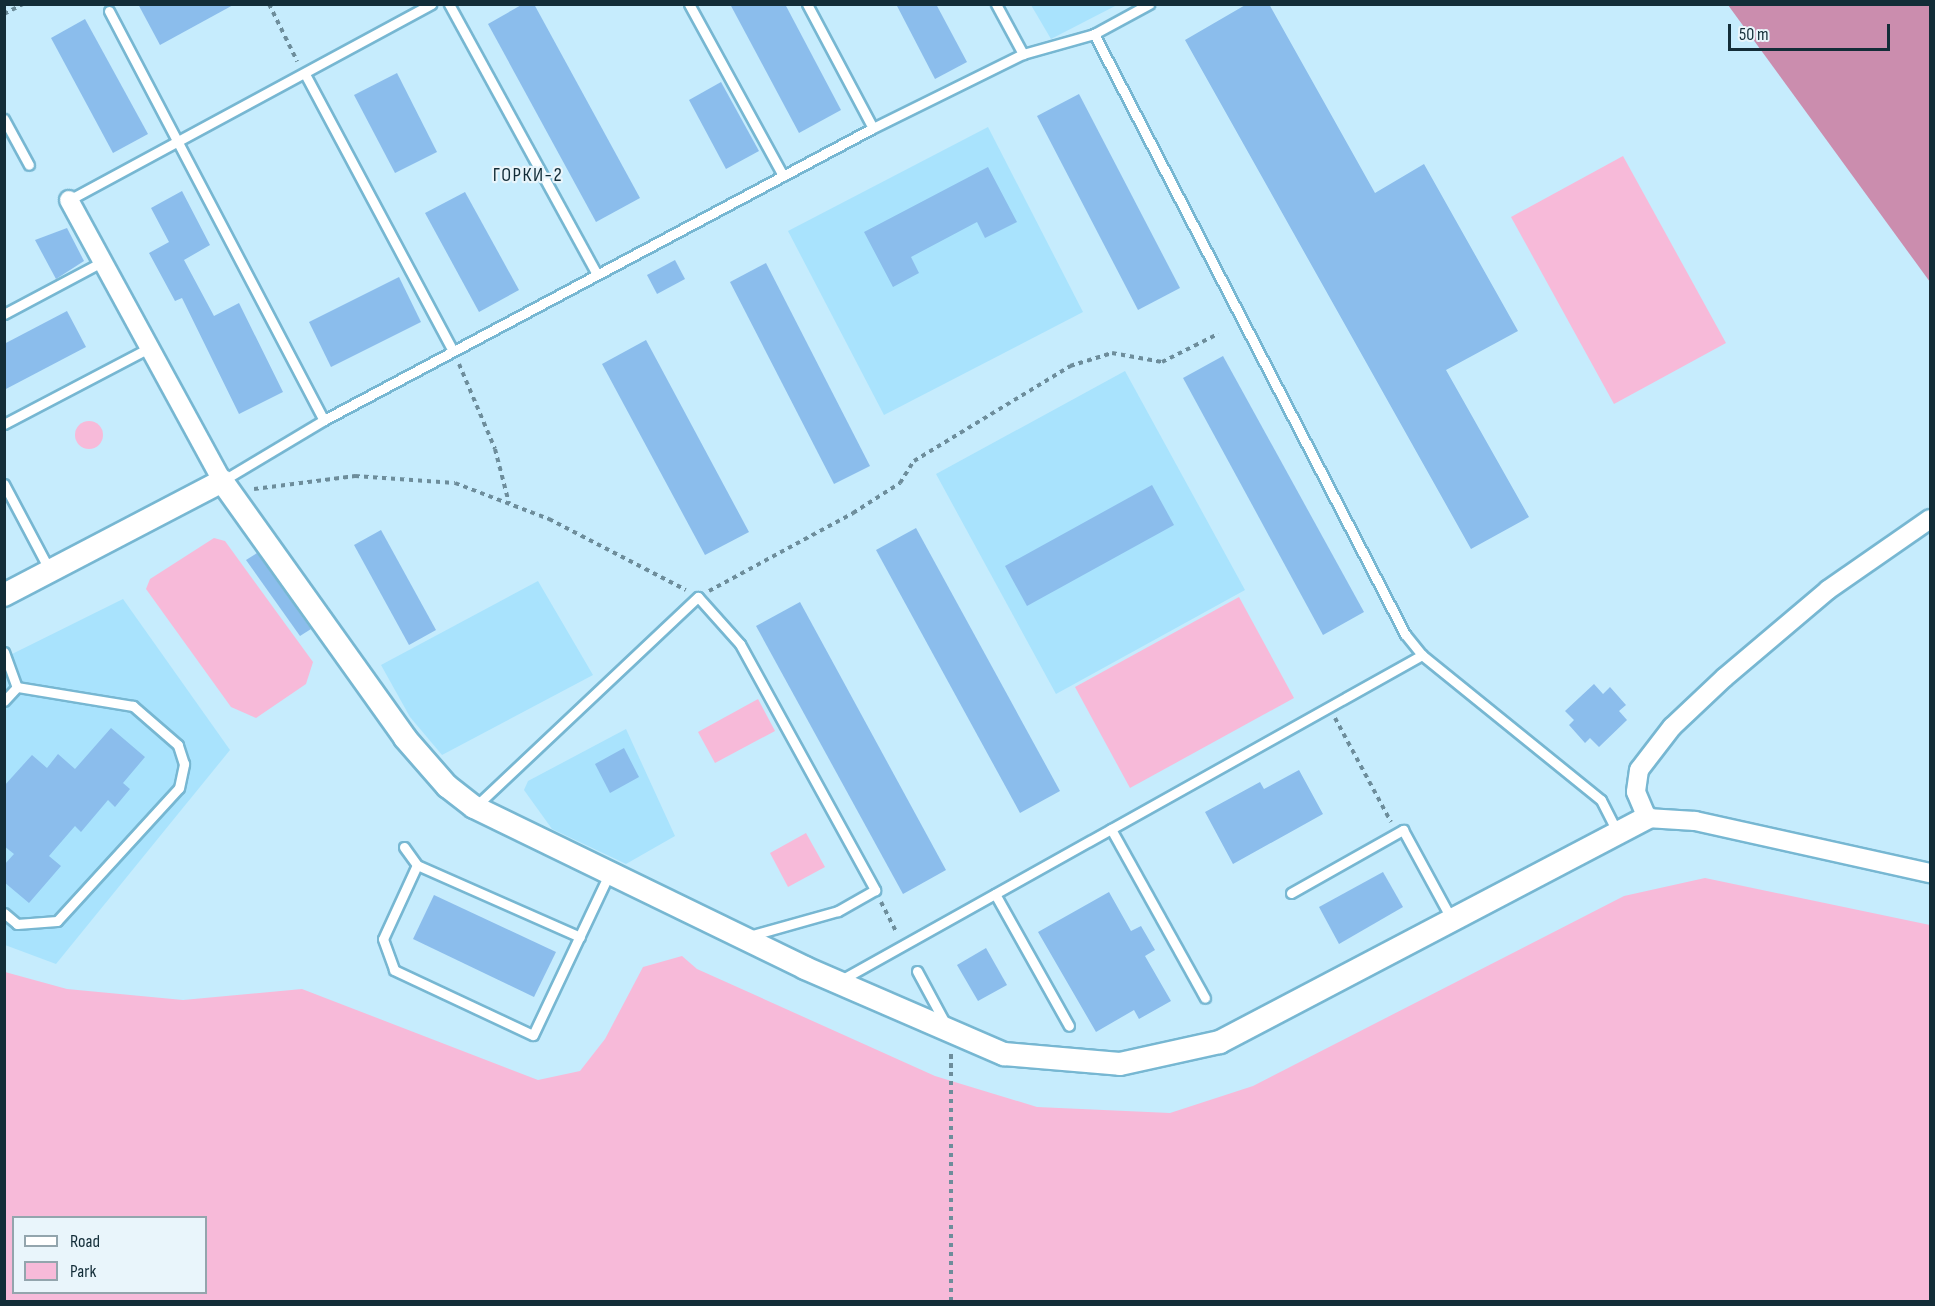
<!DOCTYPE html>
<html>
<head>
<meta charset="utf-8">
<style>
  body { margin:0 }
  #map { position:relative; width:1935px; height:1306px; overflow:hidden; background:#c6ecfd; font-family:"Sofia Sans Condensed",sans-serif }
  div>[style] { position:absolute }
  .built>* { inset:0; background:#a9e3fd }
  .green>* { inset:0; background:#f7bad9 }
  .round { border-radius:50% }
  .forest>* { inset:0; background:#cb8dae }
  .building>* { inset:0; background:#8bbdec }
  .path>* { height:4px; margin-top:-2px; transform-origin:0; background:repeating-linear-gradient(90deg,#6d8d9b 0 4.5px,transparent 0 9px) }
  .roads { filter:drop-shadow(2px 0 #77b7d2) drop-shadow(-2px 0 #77b7d2) drop-shadow(0 2px #77b7d2) drop-shadow(0 -2px #77b7d2) }
  .service>* { height:9px; margin:-4.5px; padding:0 4.5px; transform-origin:4.5px; border-radius:4.5px; background:#fff }
  .minor>* { height:18px; margin:-9px; padding:0 9px; transform-origin:9px; border-radius:9px; background:#fff }
  .tertiary>* { height:22px; margin:-11px; padding:0 11px; transform-origin:11px; border-radius:11px; background:#fff }
  span { translate:-50% -50%; white-space:nowrap; text-align:center; line-height:1.15; -webkit-text-stroke:4.5px #e9f5fb; paint-order:stroke }
  .quarter-label { font-size:20px; color:#132d38; letter-spacing:1.5px }
  .frame { position:absolute; inset:0; border:6px solid #132d38; pointer-events:none }
  .legend { position:absolute; left:12px; top:1216px; width:195px; height:78px; box-sizing:border-box; background:#e9f5fb; border:2px solid #93a5ad; margin:0; padding:8px 10px; list-style:none; font-size:18px; color:#132d38 }
  .legend li { display:flex; align-items:center; gap:12px; height:30px }
  .legend b { width:30px; border:2px solid #93a5ad }
  .scale { position:absolute; left:1728px; top:24px; width:162px; height:27px; box-sizing:border-box; border:3px solid #132d38; border-top:0; padding-left:8px; font-size:18px; line-height:21px; white-space:nowrap; color:#132d38; -webkit-text-stroke:4px #e9f5fb; paint-order:stroke }
</style>
</head>
<body>
<div id="map">
  <div class="built">
    <i style="clip-path:polygon(1031px 5px,1117px 5px,1051px 39px)"></i>
    <i style="clip-path:polygon(988px 127px,1083px 312px,884px 415px,788px 231px)"></i>
    <i style="clip-path:polygon(1125px 371px,1245px 590px,1056px 694px,936px 474px)"></i>
    <i style="clip-path:polygon(538px 581px,593px 675px,442px 755px,410px 717px,381px 665px)"></i>
    <i style="clip-path:polygon(123px 599px,230px 750px,56px 964px,5px 945px,4px 658px)"></i>
    <i style="clip-path:polygon(626px 729px,675px 836px,626px 864px,552px 829px,524px 790px,528px 781px)"></i>
  </div>
  <div class="green">
    <i style="clip-path:polygon(1623px 156px,1726px 343px,1614px 404px,1511px 217px)"></i>
    <i class="round" style="left:75px;top:421px;width:28px;height:28px"></i>
    <i style="clip-path:polygon(214px 538px,225px 541px,313px 662px,306px 684px,256px 718px,231px 707px,146px 589px,150px 579px)"></i>
    <i style="clip-path:polygon(1239px 597px,1294px 698px,1130px 788px,1075px 687px)"></i>
    <i style="clip-path:polygon(758px 699px,775px 731px,715px 763px,698px 732px)"></i>
    <i style="clip-path:polygon(806px 833px,825px 867px,788px 887px,770px 853px)"></i>
    <i style="clip-path:polygon(evenodd,1705px 878px,1930px 925px,1930px 1301px,5px 1301px,5px 972px,67px 989px,183px 1000px,302px 989px,538px 1080px,580px 1071px,605px 1039px,643px 967px,682px 956px,697px 969px,935px 1076px,1037px 1107px,1170px 1113px,1253px 1086px,1624px 896px,1705px 878px,14px 1218px,206px 1218px,206px 1292px,14px 1292px,14px 1218px)"></i>
  </div>
  <div class="forest">
    <i style="clip-path:polygon(1728px 5px,1930px 5px,1930px 282px)"></i>
  </div>
  <div class="building">
    <i style="clip-path:polygon(138px 4px,235px 4px,160px 45px)"></i>
    <i style="clip-path:polygon(523px 4px,534px 4px,640px 198px,596px 222px,488px 24px)"></i>
    <i style="clip-path:polygon(730px 4px,785px 4px,841px 110px,799px 133px)"></i>
    <i style="clip-path:polygon(896px 4px,936px 4px,967px 62px,935px 79px)"></i>
    <i style="clip-path:polygon(1247px 4px,1269px 4px,1375px 193px,1424px 164px,1518px 331px,1446px 370px,1529px 517px,1471px 549px,1185px 40px)"></i>
    <i style="clip-path:polygon(85px 19px,148px 134px,113px 153px,51px 38px)"></i>
    <i style="clip-path:polygon(397px 73px,437px 152px,395px 173px,354px 95px)"></i>
    <i style="clip-path:polygon(721px 82px,759px 151px,726px 169px,689px 100px)"></i>
    <i style="clip-path:polygon(1079px 94px,1180px 288px,1138px 310px,1037px 116px)"></i>
    <i style="clip-path:polygon(988px 167px,1017px 222px,985px 238px,977px 222px,911px 257px,919px 273px,893px 287px,864px 232px)"></i>
    <i style="clip-path:polygon(182px 191px,210px 245px,184px 260px,214px 316px,239px 303px,283px 392px,239px 414px,182px 298px,175px 301px,149px 253px,169px 242px,151px 208px)"></i>
    <i style="clip-path:polygon(465px 192px,519px 290px,479px 312px,425px 213px)"></i>
    <i style="clip-path:polygon(67px 228px,84px 261px,56px 279px,35px 240px)"></i>
    <i style="clip-path:polygon(675px 260px,685px 279px,657px 294px,647px 275px)"></i>
    <i style="clip-path:polygon(766px 263px,870px 466px,834px 484px,730px 282px)"></i>
    <i style="clip-path:polygon(399px 277px,421px 322px,331px 367px,309px 322px)"></i>
    <i style="clip-path:polygon(67px 311px,86px 347px,4px 390px,4px 344px)"></i>
    <i style="clip-path:polygon(646px 340px,749px 532px,705px 555px,602px 364px)"></i>
    <i style="clip-path:polygon(1223px 356px,1364px 612px,1323px 635px,1183px 378px)"></i>
    <i style="clip-path:polygon(1152px 485px,1174px 525px,1027px 606px,1005px 566px)"></i>
    <i style="clip-path:polygon(916px 528px,1060px 791px,1020px 813px,876px 550px)"></i>
    <i style="clip-path:polygon(381px 530px,436px 630px,409px 645px,354px 545px)"></i>
    <i style="clip-path:polygon(257px 553px,311px 629px,300px 636px,246px 560px)"></i>
    <i style="clip-path:polygon(800px 602px,946px 870px,903px 894px,756px 626px)"></i>
    <i style="clip-path:polygon(1594px 684px,1603px 694px,1610px 687px,1626px 705px,1619px 711px,1627px 720px,1599px 747px,1590px 738px,1585px 743px,1569px 725px,1574px 720px,1565px 711px)"></i>
    <i style="clip-path:polygon(111px 728px,145px 757px,123px 783px,130px 789px,115px 807px,108px 800px,81px 832px,75px 826px,49px 856px,61px 866px,29px 903px,4px 882px,4px 865px,14px 854px,4px 846px,4px 786px,32px 755px,47px 768px,58px 754px,75px 769px)"></i>
    <i style="clip-path:polygon(624px 748px,639px 777px,610px 793px,595px 764px)"></i>
    <i style="clip-path:polygon(1299px 770px,1323px 814px,1233px 864px,1205px 812px,1260px 782px,1264px 789px)"></i>
    <i style="clip-path:polygon(1383px 872px,1403px 907px,1339px 944px,1319px 907px)"></i>
    <i style="clip-path:polygon(1109px 892px,1131px 931px,1141px 926px,1155px 950px,1145px 956px,1171px 1001px,1139px 1019px,1134px 1010px,1096px 1032px,1038px 932px)"></i>
    <i style="clip-path:polygon(434px 895px,556px 952px,534px 997px,413px 939px)"></i>
    <i style="clip-path:polygon(986px 948px,1007px 985px,978px 1001px,957px 965px)"></i>
  </div>
  <div class="path">
    <i style="left:269px;top:4px;width:64px;rotate:63.8deg"></i>
    <i style="left:4px;top:14px;width:21px;rotate:-28deg"></i>
    <i style="left:459px;top:364px;width:92px;rotate:67deg"></i>
    <i style="left:495px;top:449px;width:56px;rotate:75.5deg"></i>
    <i style="left:254px;top:489px;width:102px;rotate:-7.3deg"></i>
    <i style="left:355px;top:476px;width:100px;rotate:4deg"></i>
    <i style="left:455px;top:483px;width:101px;rotate:21deg"></i>
    <i style="left:549px;top:519px;width:154px;rotate:27.4deg"></i>
    <i style="left:709px;top:591px;width:164px;rotate:-28.4deg"></i>
    <i style="left:853px;top:513px;width:56px;rotate:-32.6deg"></i>
    <i style="left:900px;top:483px;width:26px;rotate:-58deg"></i>
    <i style="left:914px;top:461px;width:183px;rotate:-31.3deg"></i>
    <i style="left:1070px;top:366px;width:44px;rotate:-17.2deg"></i>
    <i style="left:1112px;top:353px;width:51px;rotate:10.2deg"></i>
    <i style="left:1162px;top:362px;width:63px;rotate:-26.6deg"></i>
    <i style="left:1335px;top:718px;width:118px;rotate:61.7deg"></i>
    <i style="left:881px;top:902px;width:35px;rotate:63deg"></i>
    <i style="left:951px;top:1054px;width:248px;rotate:90deg"></i>
  </div>
  <div class="roads">
    <div class="service">
      <i style="left:449px;top:4px;width:308px;rotate:61.3deg"></i>
      <i style="left:689px;top:4px;width:196px;rotate:61.3deg"></i>
      <i style="left:807px;top:4px;width:140px;rotate:62deg"></i>
      <i style="left:996px;top:4px;width:57px;rotate:61.6deg"></i>
      <i style="left:109px;top:11px;width:462px;rotate:62.3deg"></i>
      <i style="left:1094px;top:34px;width:676px;rotate:62.6deg"></i>
      <i style="left:1405px;top:634px;width:27px;rotate:51deg"></i>
      <i style="left:1422px;top:655px;width:230px;rotate:39deg"></i>
      <i style="left:1601px;top:800px;width:34px;rotate:63deg"></i>
      <i style="left:305px;top:74px;width:314px;rotate:61.9deg"></i>
      <i style="left:4px;top:119px;width:52px;rotate:61.5deg"></i>
      <i style="left:69px;top:200px;width:412px;rotate:-28.4deg"></i>
      <i style="left:4px;top:314px;width:111px;rotate:-28deg"></i>
      <i style="left:4px;top:424px;width:161px;rotate:-27.7deg"></i>
      <i style="left:222px;top:481px;width:119px;rotate:-30.9deg"></i>
      <i style="left:324px;top:420px;width:622px;rotate:-28.01deg"></i>
      <i style="left:873px;top:128px;width:167px;rotate:-26.3deg"></i>
      <i style="left:1023px;top:54px;width:74px;rotate:-15.7deg"></i>
      <i style="left:1094px;top:34px;width:63px;rotate:-28.6deg"></i>
      <i style="left:4px;top:484px;width:98px;rotate:62.1deg"></i>
      <i style="left:4px;top:652px;width:37px;rotate:70deg"></i>
      <i style="left:17px;top:687px;width:19px;rotate:133deg"></i>
      <i style="left:476px;top:806px;width:305px;rotate:-43.3deg"></i>
      <i style="left:698px;top:597px;width:63px;rotate:48.2deg"></i>
      <i style="left:740px;top:644px;width:281px;rotate:61.2deg"></i>
      <i style="left:875px;top:890px;width:43px;rotate:150.4deg"></i>
      <i style="left:838px;top:911px;width:92px;rotate:164.3deg"></i>
      <i style="left:1111px;top:829px;width:193px;rotate:60.9deg"></i>
      <i style="left:404px;top:847px;width:22px;rotate:54deg"></i>
      <i style="left:417px;top:865px;width:81px;rotate:114.7deg"></i>
      <i style="left:383px;top:939px;width:33px;rotate:70deg"></i>
      <i style="left:394px;top:970px;width:153px;rotate:25.1deg"></i>
      <i style="left:533px;top:1035px;width:176px;rotate:-64.7deg"></i>
      <i style="left:417px;top:865px;width:178px;rotate:23.8deg"></i>
      <i style="left:1291px;top:893px;width:129px;rotate:-29.4deg"></i>
      <i style="left:1403px;top:830px;width:100px;rotate:61.4deg"></i>
      <i style="left:995px;top:894px;width:151px;rotate:60.7deg"></i>
      <i style="left:4px;top:913px;width:17px;rotate:40deg"></i>
      <i style="left:17px;top:924px;width:40px;rotate:-4.3deg"></i>
      <i style="left:57px;top:921px;width:180px;rotate:-47.5deg"></i>
      <i style="left:179px;top:788px;width:25px;rotate:-78deg"></i>
      <i style="left:184px;top:764px;width:20px;rotate:-108deg"></i>
      <i style="left:178px;top:745px;width:60px;rotate:-139.1deg"></i>
      <i style="left:133px;top:706px;width:118px;rotate:-170.7deg"></i>
      <i style="left:917px;top:971px;width:59px;rotate:61.7deg"></i>
      <i style="left:841px;top:980px;width:666px;rotate:-29.22deg"></i>
    </div>
    <div class="minor">
      <i style="left:69px;top:200px;width:320px;rotate:61.4deg"></i>
      <i style="left:1930px;top:519px;width:124px;rotate:145.2deg"></i>
      <i style="left:1828px;top:590px;width:136px;rotate:139.8deg"></i>
      <i style="left:1724px;top:678px;width:71px;rotate:136.7deg"></i>
      <i style="left:1672px;top:727px;width:54px;rotate:127.5deg"></i>
      <i style="left:1639px;top:770px;width:22px;rotate:98deg"></i>
      <i style="left:1636px;top:792px;width:28px;rotate:67deg"></i>
      <i style="left:1647px;top:818px;width:48px;rotate:3.6deg"></i>
      <i style="left:1695px;top:821px;width:241px;rotate:12.5deg"></i>
    </div>
    <div class="tertiary">
      <i style="left:4px;top:595px;width:246px;rotate:-27.6deg"></i>
      <i style="left:222px;top:481px;width:315px;rotate:54.5deg"></i>
      <i style="left:405px;top:738px;width:64px;rotate:48.8deg"></i>
      <i style="left:447px;top:786px;width:34px;rotate:38deg"></i>
      <i style="left:474px;top:807px;width:368px;rotate:25.9deg"></i>
      <i style="left:805px;top:968px;width:217px;rotate:23.4deg"></i>
      <i style="left:1004px;top:1054px;width:116px;rotate:4.9deg"></i>
      <i style="left:1120px;top:1064px;width:102px;rotate:-12.4deg"></i>
      <i style="left:1220px;top:1042px;width:482px;rotate:-27.7deg"></i>
    </div>
  </div>
  <div class="quarter-label">
    <span style="left:528px;top:175px">ГОРКИ-2</span>
  </div>
  <div class="frame"></div>
  <ul class="legend">
  <li><b style="height:8px;background:#fff"></b>Road</li>
  <li><b style="height:16px;background:#f7bad9"></b>Park</li>
  </ul>
  <div class="scale">50 m</div>
</div>
</body>
</html>
